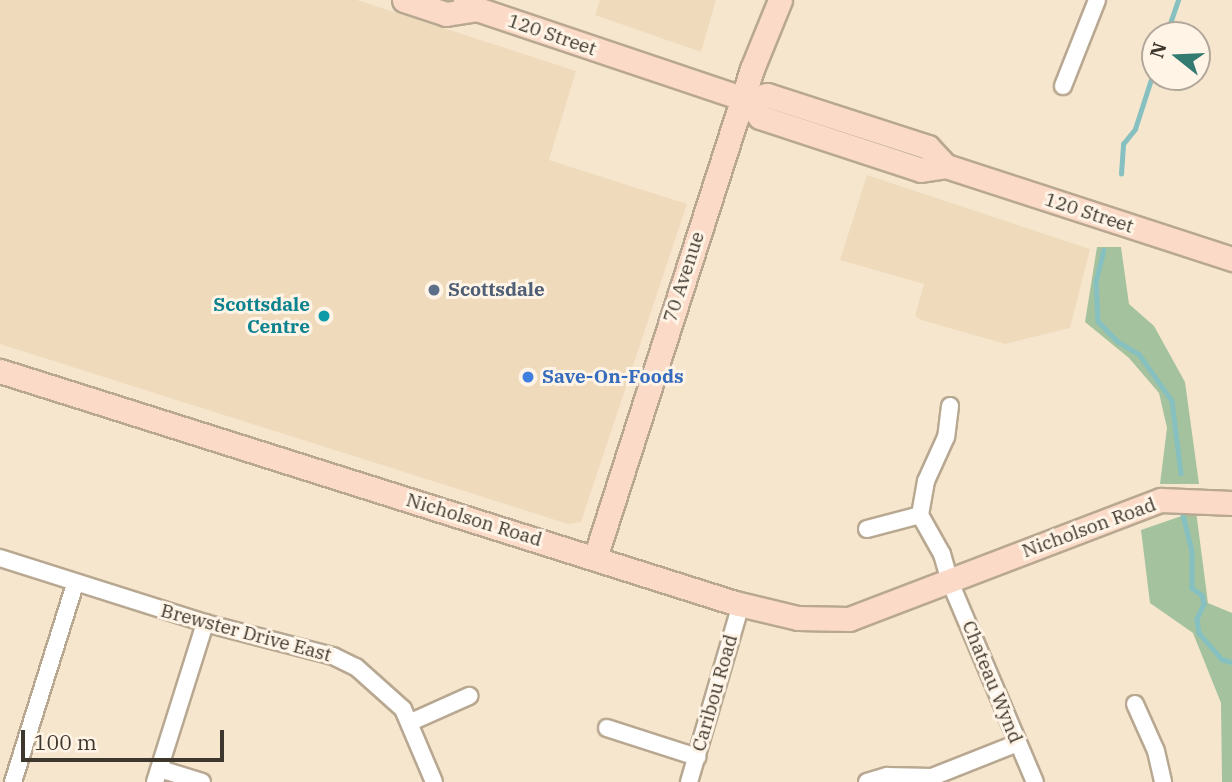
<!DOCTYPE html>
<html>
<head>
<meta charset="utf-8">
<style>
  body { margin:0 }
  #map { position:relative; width:1232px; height:782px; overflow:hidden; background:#f7e6ce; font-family:"IBM Plex Serif",serif }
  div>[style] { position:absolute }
  .built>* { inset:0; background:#efdbbc }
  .forest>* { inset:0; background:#a5c29f }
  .stream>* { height:4.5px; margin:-2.25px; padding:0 2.25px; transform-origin:2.25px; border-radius:2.25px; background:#86c0c0 }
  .roads { filter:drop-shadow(2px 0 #b8a891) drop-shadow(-2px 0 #b8a891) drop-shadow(0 2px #b8a891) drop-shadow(0 -2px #b8a891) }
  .street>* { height:16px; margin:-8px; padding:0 8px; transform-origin:8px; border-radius:8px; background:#fff }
  .secondary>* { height:23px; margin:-11.5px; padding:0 11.5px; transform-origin:11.5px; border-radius:11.5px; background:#fbdac8 }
  .dots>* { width:19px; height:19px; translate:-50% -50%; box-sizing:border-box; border:4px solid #fff4e6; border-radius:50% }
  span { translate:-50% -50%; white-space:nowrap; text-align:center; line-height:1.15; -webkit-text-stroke:6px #fff4e6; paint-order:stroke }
  .street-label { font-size:19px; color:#3d372d }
  .service-label { font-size:19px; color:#4e5e75; font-weight:700 }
  .left { translate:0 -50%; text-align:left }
  .culture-label { font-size:19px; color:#0d838f; font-weight:700 }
  .right { translate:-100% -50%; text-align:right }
  .shop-label { font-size:19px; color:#366cbe; font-weight:700 }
  .north { position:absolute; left:1141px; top:21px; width:70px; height:70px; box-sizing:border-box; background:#fff4e6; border:2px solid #b1a89c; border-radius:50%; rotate:288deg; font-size:19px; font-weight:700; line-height:28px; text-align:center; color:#3d372d }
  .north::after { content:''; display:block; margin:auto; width:24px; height:32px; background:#337a71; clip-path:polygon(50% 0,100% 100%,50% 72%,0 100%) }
  .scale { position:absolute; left:21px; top:730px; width:203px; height:32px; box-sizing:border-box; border:4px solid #3d372d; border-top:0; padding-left:9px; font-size:21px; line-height:24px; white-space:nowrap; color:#3d372d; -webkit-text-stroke:5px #fff4e6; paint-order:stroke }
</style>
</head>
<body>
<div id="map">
  <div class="built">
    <i style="clip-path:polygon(0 0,357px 0,576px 71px,549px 160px,687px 204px,581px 522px,568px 524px,0 344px)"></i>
    <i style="clip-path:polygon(600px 0,716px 0,701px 52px,595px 15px)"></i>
    <i style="clip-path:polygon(867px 175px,1090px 249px,1070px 328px,1005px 344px,921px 320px,915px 316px,924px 284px,840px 260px)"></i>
  </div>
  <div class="forest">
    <i style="clip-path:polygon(1097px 247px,1121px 247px,1129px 304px,1154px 326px,1185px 382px,1199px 484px,1160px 484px,1167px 428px,1159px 393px,1129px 358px,1085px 322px)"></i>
    <i style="clip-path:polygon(1196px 511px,1208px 603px,1232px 613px,1232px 782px,1222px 782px,1221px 703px,1193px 633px,1150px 603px,1141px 530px)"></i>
  </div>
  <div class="stream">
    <i style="left:1166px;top:35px;width:37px;rotate:-71deg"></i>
    <i style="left:1121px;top:174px;width:30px;rotate:-86deg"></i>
    <i style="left:1123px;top:144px;width:19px;rotate:-51deg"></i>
    <i style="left:1135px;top:129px;width:65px;rotate:-72.1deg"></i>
    <i style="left:1104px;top:250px;width:32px;rotate:104deg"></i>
    <i style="left:1096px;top:281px;width:40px;rotate:87.1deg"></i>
    <i style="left:1098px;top:321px;width:28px;rotate:46deg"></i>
    <i style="left:1117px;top:341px;width:26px;rotate:31deg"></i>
    <i style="left:1139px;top:354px;width:57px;rotate:54.9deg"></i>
    <i style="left:1172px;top:401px;width:73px;rotate:82.9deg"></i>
    <i style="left:1183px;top:515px;width:38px;rotate:76deg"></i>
    <i style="left:1192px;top:552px;width:36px;rotate:90deg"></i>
    <i style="left:1192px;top:588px;width:12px;rotate:35deg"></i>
    <i style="left:1202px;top:595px;width:9px;rotate:77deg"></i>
    <i style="left:1204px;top:604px;width:17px;rotate:115deg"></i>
    <i style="left:1197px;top:619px;width:14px;rotate:82deg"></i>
    <i style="left:1199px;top:633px;width:35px;rotate:49deg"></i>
    <i style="left:1222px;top:659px;width:10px;rotate:17deg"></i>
  </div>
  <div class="roads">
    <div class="street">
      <i style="left:1063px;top:86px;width:92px;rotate:-68.4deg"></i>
      <i style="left:950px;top:406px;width:31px;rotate:97deg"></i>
      <i style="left:946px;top:437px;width:48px;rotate:114.4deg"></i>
      <i style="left:926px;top:481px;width:35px;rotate:100deg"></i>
      <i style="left:920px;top:515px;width:45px;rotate:60.6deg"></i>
      <i style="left:942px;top:554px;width:29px;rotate:74deg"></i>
      <i style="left:950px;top:582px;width:217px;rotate:67deg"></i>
      <i style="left:867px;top:529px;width:55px;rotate:-14.8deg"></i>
      <i style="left:0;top:558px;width:215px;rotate:17.6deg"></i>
      <i style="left:205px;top:623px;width:132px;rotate:14.5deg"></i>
      <i style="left:333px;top:656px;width:25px;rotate:26deg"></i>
      <i style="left:356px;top:667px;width:63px;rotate:41.8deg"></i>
      <i style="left:403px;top:709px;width:79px;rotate:67deg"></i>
      <i style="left:1135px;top:704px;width:51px;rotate:65.9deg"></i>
      <i style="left:1156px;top:751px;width:32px;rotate:77deg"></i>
      <i style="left:411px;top:722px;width:64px;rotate:-24.1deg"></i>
      <i style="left:607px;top:728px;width:95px;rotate:17.9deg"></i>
      <i style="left:160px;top:769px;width:44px;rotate:17.2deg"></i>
      <i style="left:13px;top:782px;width:207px;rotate:-72.6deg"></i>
      <i style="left:155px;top:782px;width:167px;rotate:-72.5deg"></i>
      <i style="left:689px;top:782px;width:185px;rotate:-73.7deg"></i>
      <i style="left:867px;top:782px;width:21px;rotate:-17deg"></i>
      <i style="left:887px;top:776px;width:45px;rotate:1.3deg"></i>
      <i style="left:932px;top:777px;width:92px;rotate:-21.6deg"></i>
    </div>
    <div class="secondary">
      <i style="left:404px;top:0;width:44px;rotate:18.4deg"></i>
      <i style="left:446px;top:14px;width:31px;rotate:-9deg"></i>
      <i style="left:465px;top:0;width:15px;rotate:37deg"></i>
      <i style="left:477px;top:9px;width:285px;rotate:18.6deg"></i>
      <i style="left:747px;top:100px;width:21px;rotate:-14deg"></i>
      <i style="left:767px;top:95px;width:169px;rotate:17.9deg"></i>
      <i style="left:928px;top:147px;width:26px;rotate:47deg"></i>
      <i style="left:747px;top:100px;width:21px;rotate:53deg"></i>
      <i style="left:760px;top:117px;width:169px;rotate:18.2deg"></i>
      <i style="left:921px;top:170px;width:25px;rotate:-9deg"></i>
      <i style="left:946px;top:166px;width:301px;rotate:18deg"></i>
      <i style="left:0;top:371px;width:771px;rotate:17.52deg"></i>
      <i style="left:735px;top:603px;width:65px;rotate:13.4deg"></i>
      <i style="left:798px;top:618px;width:51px;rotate:1.1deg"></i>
      <i style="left:849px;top:619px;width:334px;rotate:-20.9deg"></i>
      <i style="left:1161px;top:500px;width:71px;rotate:2.4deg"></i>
      <i style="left:595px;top:558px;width:514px;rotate:-72.2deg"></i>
      <i style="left:752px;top:69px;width:74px;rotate:-67.9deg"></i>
    </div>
  </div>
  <div class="dots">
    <i style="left:434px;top:290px;background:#5c6f8a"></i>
    <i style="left:324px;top:316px;background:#0f9aa8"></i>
    <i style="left:528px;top:377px;background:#3f7fe0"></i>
  </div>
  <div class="street-label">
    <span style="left:552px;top:35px;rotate:19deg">120 Street</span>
    <span style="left:1089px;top:213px;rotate:18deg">120 Street</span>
    <span style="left:684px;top:277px;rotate:-72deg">70 Avenue</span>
    <span style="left:474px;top:520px;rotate:17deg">Nicholson Road</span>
    <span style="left:1089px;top:528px;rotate:-20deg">Nicholson Road</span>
    <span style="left:246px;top:633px;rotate:15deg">Brewster Drive East</span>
    <span style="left:992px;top:682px;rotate:68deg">Chateau Wynd</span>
    <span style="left:715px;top:693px;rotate:-74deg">Caribou Road</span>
  </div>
  <div class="service-label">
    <span class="left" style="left:448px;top:290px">Scottsdale</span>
  </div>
  <div class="culture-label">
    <span class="right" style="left:310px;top:316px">Scottsdale<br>Centre</span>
  </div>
  <div class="shop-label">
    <span class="left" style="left:542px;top:377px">Save-On-Foods</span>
  </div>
  <div class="north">N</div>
  <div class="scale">100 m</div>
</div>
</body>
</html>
